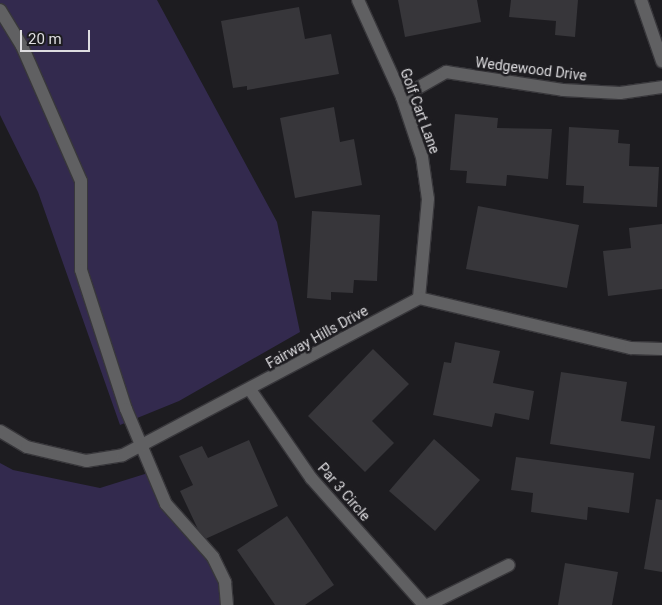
<!DOCTYPE html>
<html>
<head>
<meta charset="utf-8">
<style>
  body { margin:0 }
  #map { position:relative; width:662px; height:605px; overflow:hidden; background:#1d1c20; font-family:Roboto,sans-serif }
  div>[style] { position:absolute }
  .green>* { inset:0; background:#332a4e }
  .building>* { inset:0; background:#37363a }
  .roads { filter:drop-shadow(1px 0 #38373b) drop-shadow(-1px 0 #38373b) drop-shadow(0 1px #38373b) drop-shadow(0 -1px #38373b) }
  .service>* { height:12px; margin:-6px; padding:0 6px; transform-origin:6px; border-radius:6px; background:#606062 }
  .minor>* { height:12px; margin:-6px; padding:0 6px; transform-origin:6px; border-radius:6px; background:#606062 }
  span { translate:-50% -50%; white-space:nowrap; text-align:center; line-height:1.15; -webkit-text-stroke:5px #1d1c20; paint-order:stroke }
  .street-label { font-size:14px; color:#dedde0 }
  .scale { position:absolute; left:20px; top:30px; width:70px; height:22px; box-sizing:border-box; border:2px solid #dedde0; border-top:0; padding-left:6px; font-size:15px; line-height:18px; white-space:nowrap; color:#dedde0; -webkit-text-stroke:4px #1d1c20; paint-order:stroke }
</style>
</head>
<body>
<div id="map">
  <div class="green">
    <i style="clip-path:polygon(0 0,157px 0,277px 222px,300px 332px,179px 401px,120px 425px,38px 192px,0 115px)"></i>
    <i style="clip-path:polygon(0 463px,13px 470px,100px 488px,148px 473px,208px 558px,232px 605px,0 605px)"></i>
  </div>
  <div class="building">
    <i style="clip-path:polygon(398px 0,477px 0,481px 22px,405px 37px)"></i>
    <i style="clip-path:polygon(511px 0,578px 0,575px 37px,555px 35px,556px 21px,509px 17px)"></i>
    <i style="clip-path:polygon(299px 7px,305px 39px,331px 34px,339px 74px,247px 90px,247px 86px,233px 88px,221px 21px)"></i>
    <i style="clip-path:polygon(334px 107px,340px 142px,354px 139px,362px 185px,295px 198px,280px 118px)"></i>
    <i style="clip-path:polygon(455px 114px,498px 118px,497px 128px,552px 129px,548px 179px,507px 175px,506px 186px,466px 183px,467px 171px,450px 170px)"></i>
    <i style="clip-path:polygon(569px 127px,619px 130px,618px 143px,630px 144px,629px 166px,659px 167px,657px 207px,583px 203px,584px 186px,566px 185px)"></i>
    <i style="clip-path:polygon(478px 206px,579px 225px,567px 288px,466px 269px)"></i>
    <i style="clip-path:polygon(312px 211px,380px 215px,377px 281px,354px 280px,353px 293px,331px 292px,331px 300px,307px 298px)"></i>
    <i style="clip-path:polygon(662px 224px,662px 289px,608px 296px,603px 251px,631px 248px,629px 228px)"></i>
    <i style="clip-path:polygon(455px 342px,500px 351px,493px 383px,534px 391px,529px 420px,495px 413px,492px 427px,433px 415px,444px 362px,451px 363px)"></i>
    <i style="clip-path:polygon(373px 349px,409px 384px,372px 421px,394px 443px,365px 472px,308px 416px)"></i>
    <i style="clip-path:polygon(561px 372px,627px 382px,621px 421px,655px 426px,650px 459px,550px 444px)"></i>
    <i style="clip-path:polygon(434px 439px,480px 480px,435px 531px,389px 491px)"></i>
    <i style="clip-path:polygon(249px 440px,278px 506px,203px 540px,180px 491px,193px 485px,179px 456px,202px 446px,208px 458px)"></i>
    <i style="clip-path:polygon(516px 457px,634px 473px,629px 513px,588px 507px,587px 520px,531px 512px,533px 493px,511px 490px)"></i>
    <i style="clip-path:polygon(656px 499px,662px 500px,662px 572px,644px 569px)"></i>
    <i style="clip-path:polygon(287px 516px,334px 585px,305px 605px,275px 605px,237px 550px)"></i>
    <i style="clip-path:polygon(565px 563px,618px 572px,612px 605px,558px 605px)"></i>
  </div>
  <div class="roads">
    <div class="service">
      <i style="left:0;top:10px;width:42px;rotate:58.6deg"></i>
      <i style="left:22px;top:46px;width:147px;rotate:66.4deg"></i>
      <i style="left:81px;top:181px;width:89px;rotate:90deg"></i>
      <i style="left:81px;top:270px;width:146px;rotate:72.1deg"></i>
      <i style="left:126px;top:409px;width:103px;rotate:67.2deg"></i>
      <i style="left:166px;top:504px;width:71px;rotate:48.4deg"></i>
      <i style="left:213px;top:557px;width:28px;rotate:64deg"></i>
      <i style="left:225px;top:582px;width:23px;rotate:85deg"></i>
    </div>
    <div class="minor">
      <i style="left:358px;top:0;width:107px;rotate:65.6deg"></i>
      <i style="left:402px;top:97px;width:63px;rotate:71.6deg"></i>
      <i style="left:422px;top:157px;width:42px;rotate:81.9deg"></i>
      <i style="left:428px;top:199px;width:99px;rotate:95.2deg"></i>
      <i style="left:641px;top:0;width:65px;rotate:71deg"></i>
      <i style="left:402px;top:97px;width:51px;rotate:-29.6deg"></i>
      <i style="left:446px;top:72px;width:118px;rotate:8.7deg"></i>
      <i style="left:563px;top:90px;width:57px;rotate:3deg"></i>
      <i style="left:620px;top:93px;width:42px;rotate:-8.1deg"></i>
      <i style="left:251px;top:391px;width:106px;rotate:55.4deg"></i>
      <i style="left:311px;top:478px;width:170px;rotate:48.3deg"></i>
      <i style="left:0;top:431px;width:31px;rotate:31deg"></i>
      <i style="left:27px;top:447px;width:61px;rotate:13.3deg"></i>
      <i style="left:86px;top:461px;width:37px;rotate:-9deg"></i>
      <i style="left:123px;top:455px;width:335px;rotate:-27.9deg"></i>
      <i style="left:419px;top:298px;width:218px;rotate:13.3deg"></i>
      <i style="left:631px;top:348px;width:31px;rotate:2deg"></i>
      <i style="left:428px;top:605px;width:90px;rotate:-26.3deg"></i>
    </div>
  </div>
  <div class="street-label">
    <span style="left:531px;top:69px;rotate:7deg">Wedgewood Drive</span>
    <span style="left:420px;top:111px;rotate:70deg">Golf Cart Lane</span>
    <span style="left:317px;top:337px;rotate:-29deg">Fairway Hills Drive</span>
    <span style="left:344px;top:492px;rotate:49deg">Par 3 Circle</span>
  </div>
  <div class="scale">20 m</div>
</div>
</body>
</html>
